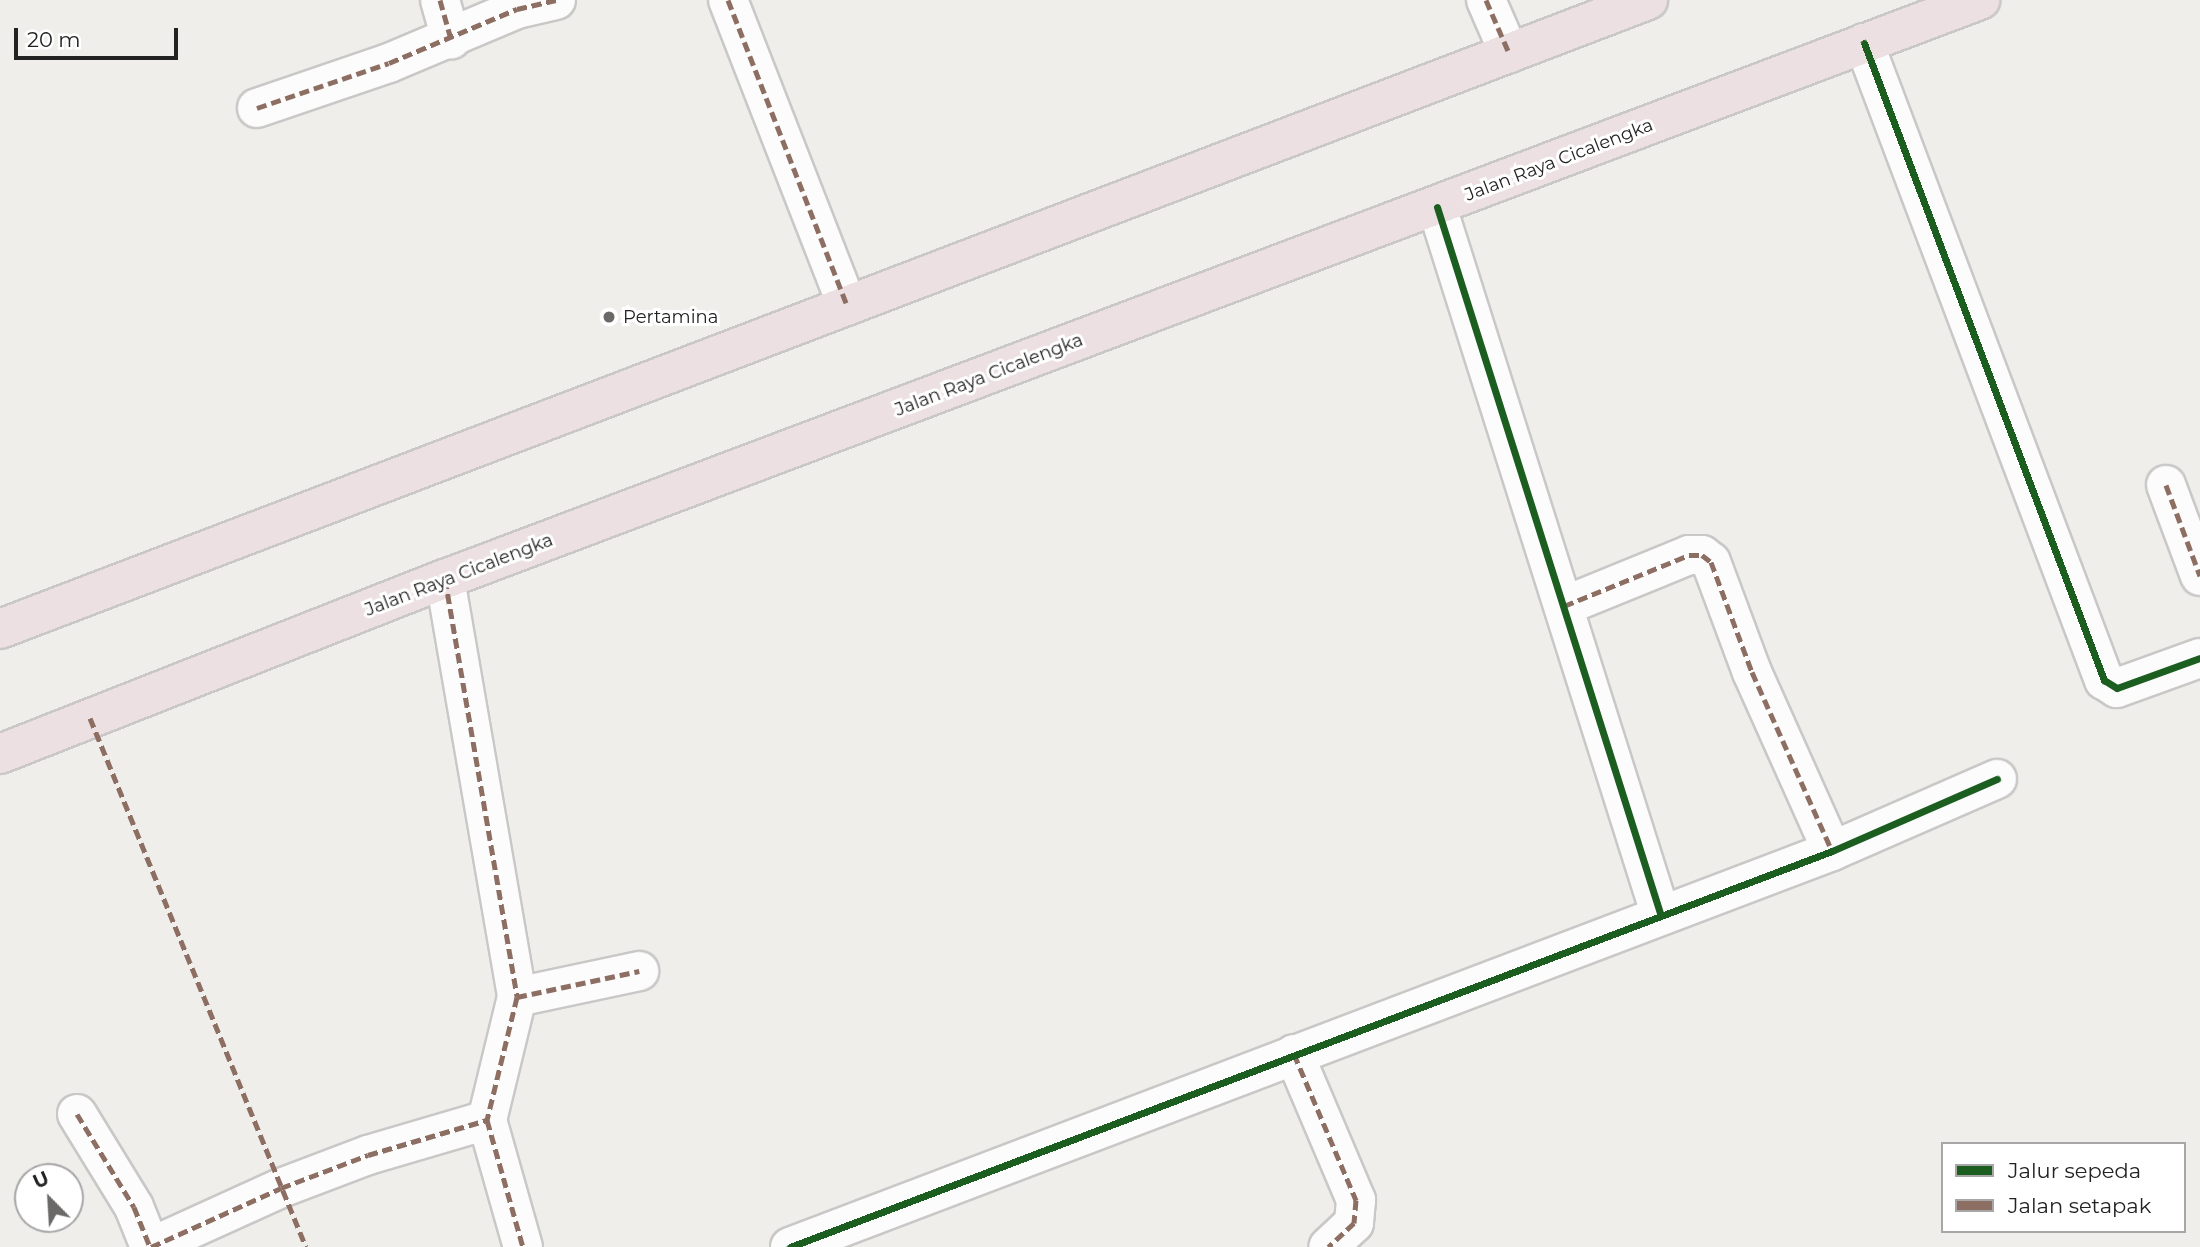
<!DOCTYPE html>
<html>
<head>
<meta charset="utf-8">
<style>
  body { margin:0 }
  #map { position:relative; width:2200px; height:1247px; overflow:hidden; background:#f0eeeb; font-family:Montserrat,sans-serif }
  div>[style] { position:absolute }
  .roads { filter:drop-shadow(2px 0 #c9c8c7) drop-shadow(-2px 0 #c9c8c7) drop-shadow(0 2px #c9c8c7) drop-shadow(0 -2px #c9c8c7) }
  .minor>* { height:38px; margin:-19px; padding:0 19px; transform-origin:19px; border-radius:19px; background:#fdfcfc }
  .highway>* { height:38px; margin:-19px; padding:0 19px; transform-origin:19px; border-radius:19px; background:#ece0e2 }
  .quiet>* { height:5px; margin-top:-2.5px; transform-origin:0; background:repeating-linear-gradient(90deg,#8d6e63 0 10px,transparent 0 15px) }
  .cycleway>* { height:7px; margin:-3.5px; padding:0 3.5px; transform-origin:3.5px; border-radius:3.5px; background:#1b5e20 }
  .dots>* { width:19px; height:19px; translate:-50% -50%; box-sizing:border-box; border:4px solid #fff; border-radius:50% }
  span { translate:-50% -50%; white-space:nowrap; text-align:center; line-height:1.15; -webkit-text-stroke:6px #fff; paint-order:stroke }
  .street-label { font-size:18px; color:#222 }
  .poi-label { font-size:18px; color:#222 }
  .left { translate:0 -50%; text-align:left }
  .legend { position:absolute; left:1941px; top:1142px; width:245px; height:91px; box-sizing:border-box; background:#fff; border:2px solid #a7a7a7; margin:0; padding:9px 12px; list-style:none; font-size:21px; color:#222 }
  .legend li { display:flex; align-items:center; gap:14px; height:35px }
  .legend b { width:35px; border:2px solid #a7a7a7 }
  .north { position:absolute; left:14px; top:1163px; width:70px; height:70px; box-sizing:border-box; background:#fff; border:2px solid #a7a7a7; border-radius:50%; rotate:336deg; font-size:19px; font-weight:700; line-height:28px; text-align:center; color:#222 }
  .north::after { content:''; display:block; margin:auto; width:24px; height:32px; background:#6a6968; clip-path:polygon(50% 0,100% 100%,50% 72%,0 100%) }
  .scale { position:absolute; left:14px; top:28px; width:164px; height:32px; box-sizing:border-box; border:4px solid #222; border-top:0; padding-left:9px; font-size:21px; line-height:24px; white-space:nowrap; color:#222; -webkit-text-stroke:5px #fff; paint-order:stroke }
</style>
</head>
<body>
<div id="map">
  <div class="roads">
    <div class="minor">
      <i style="left:440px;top:0;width:41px;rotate:74.2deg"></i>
      <i style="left:728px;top:0;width:328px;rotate:68.7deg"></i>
      <i style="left:1486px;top:0;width:58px;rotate:66.5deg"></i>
      <i style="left:1864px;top:43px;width:681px;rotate:69.36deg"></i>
      <i style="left:2104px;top:680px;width:15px;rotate:32deg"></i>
      <i style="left:2117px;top:688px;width:88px;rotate:-19.9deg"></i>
      <i style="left:257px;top:108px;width:139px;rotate:-18.8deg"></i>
      <i style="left:389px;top:63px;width:139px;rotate:-22.9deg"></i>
      <i style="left:517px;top:9px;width:40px;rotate:-13deg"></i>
      <i style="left:1437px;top:207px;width:740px;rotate:72.47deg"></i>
      <i style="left:2166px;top:485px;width:97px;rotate:69.5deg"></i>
      <i style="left:445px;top:579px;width:424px;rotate:80.2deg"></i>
      <i style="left:517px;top:997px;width:127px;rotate:103.7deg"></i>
      <i style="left:487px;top:1120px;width:132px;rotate:74.2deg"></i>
      <i style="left:1564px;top:606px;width:135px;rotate:-22.2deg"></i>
      <i style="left:1689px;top:555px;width:13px"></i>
      <i style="left:1702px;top:555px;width:11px;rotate:38deg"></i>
      <i style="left:1711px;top:562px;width:117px;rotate:69.6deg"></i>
      <i style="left:1752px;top:672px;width:196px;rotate:65.9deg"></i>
      <i style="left:517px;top:997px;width:125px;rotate:-12deg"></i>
      <i style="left:1294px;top:1054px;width:159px;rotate:67deg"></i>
      <i style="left:1356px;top:1200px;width:23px;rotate:95deg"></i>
      <i style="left:1354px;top:1223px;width:35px;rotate:137deg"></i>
      <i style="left:77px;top:1114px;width:109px;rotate:58.5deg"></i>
      <i style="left:134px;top:1207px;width:43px;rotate:68.2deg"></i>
      <i style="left:151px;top:1247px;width:143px;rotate:-24.4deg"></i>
      <i style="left:281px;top:1188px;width:93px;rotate:-20.8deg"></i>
      <i style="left:368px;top:1155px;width:124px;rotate:-16.4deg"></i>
      <i style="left:790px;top:1247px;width:1115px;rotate:-20.81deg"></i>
      <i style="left:1832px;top:851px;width:180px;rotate:-23.6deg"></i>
    </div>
    <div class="highway">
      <i style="left:0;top:629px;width:1764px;rotate:-20.89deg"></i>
      <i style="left:0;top:754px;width:478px;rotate:-21.5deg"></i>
      <i style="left:445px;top:579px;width:1641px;rotate:-20.67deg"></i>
    </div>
  </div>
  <div class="quiet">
    <i style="left:440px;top:0;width:41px;rotate:74.2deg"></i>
    <i style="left:728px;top:0;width:328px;rotate:68.7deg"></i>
    <i style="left:1486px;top:0;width:58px;rotate:66.5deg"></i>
    <i style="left:257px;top:108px;width:139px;rotate:-18.8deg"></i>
    <i style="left:389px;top:63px;width:139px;rotate:-22.9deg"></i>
    <i style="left:517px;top:9px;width:40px;rotate:-13deg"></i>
    <i style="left:2166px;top:485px;width:97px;rotate:69.5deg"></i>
    <i style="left:445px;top:579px;width:424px;rotate:80.2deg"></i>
    <i style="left:517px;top:997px;width:127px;rotate:103.7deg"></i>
    <i style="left:487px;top:1120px;width:132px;rotate:74.2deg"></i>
    <i style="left:1564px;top:606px;width:135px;rotate:-22.2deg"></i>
    <i style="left:1689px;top:555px;width:13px"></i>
    <i style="left:1702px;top:555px;width:11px;rotate:38deg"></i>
    <i style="left:1711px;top:562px;width:117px;rotate:69.6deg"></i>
    <i style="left:1752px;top:672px;width:196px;rotate:65.9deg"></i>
    <i style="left:90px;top:718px;width:571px;rotate:67.79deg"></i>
    <i style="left:517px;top:997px;width:125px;rotate:-12deg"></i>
    <i style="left:1294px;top:1054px;width:159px;rotate:67deg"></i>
    <i style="left:1356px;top:1200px;width:23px;rotate:95deg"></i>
    <i style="left:1354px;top:1223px;width:35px;rotate:137deg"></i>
    <i style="left:77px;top:1114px;width:109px;rotate:58.5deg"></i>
    <i style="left:134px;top:1207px;width:43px;rotate:68.2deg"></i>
    <i style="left:151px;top:1247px;width:143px;rotate:-24.4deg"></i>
    <i style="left:281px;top:1188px;width:93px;rotate:-20.8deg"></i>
    <i style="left:368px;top:1155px;width:124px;rotate:-16.4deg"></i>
  </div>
  <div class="cycleway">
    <i style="left:1864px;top:43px;width:681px;rotate:69.36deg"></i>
    <i style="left:2104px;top:680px;width:15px;rotate:32deg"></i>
    <i style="left:2117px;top:688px;width:88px;rotate:-19.9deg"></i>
    <i style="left:1437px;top:207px;width:740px;rotate:72.47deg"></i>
    <i style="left:790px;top:1247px;width:1115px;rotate:-20.81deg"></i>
    <i style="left:1832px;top:851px;width:180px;rotate:-23.6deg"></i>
  </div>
  <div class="dots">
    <i style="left:609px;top:317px;background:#6a6968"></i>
  </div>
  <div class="street-label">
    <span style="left:1559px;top:160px;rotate:-21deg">Jalan Raya Cicalengka</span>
    <span style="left:989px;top:375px;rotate:-21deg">Jalan Raya Cicalengka</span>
    <span style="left:459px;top:575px;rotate:-21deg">Jalan Raya Cicalengka</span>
  </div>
  <div class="poi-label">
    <span class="left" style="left:623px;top:317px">Pertamina</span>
  </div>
  <ul class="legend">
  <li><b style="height:9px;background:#1b5e20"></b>Jalur sepeda</li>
  <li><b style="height:9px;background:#8d6e63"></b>Jalan setapak</li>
  </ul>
  <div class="north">U</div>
  <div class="scale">20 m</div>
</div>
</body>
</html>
